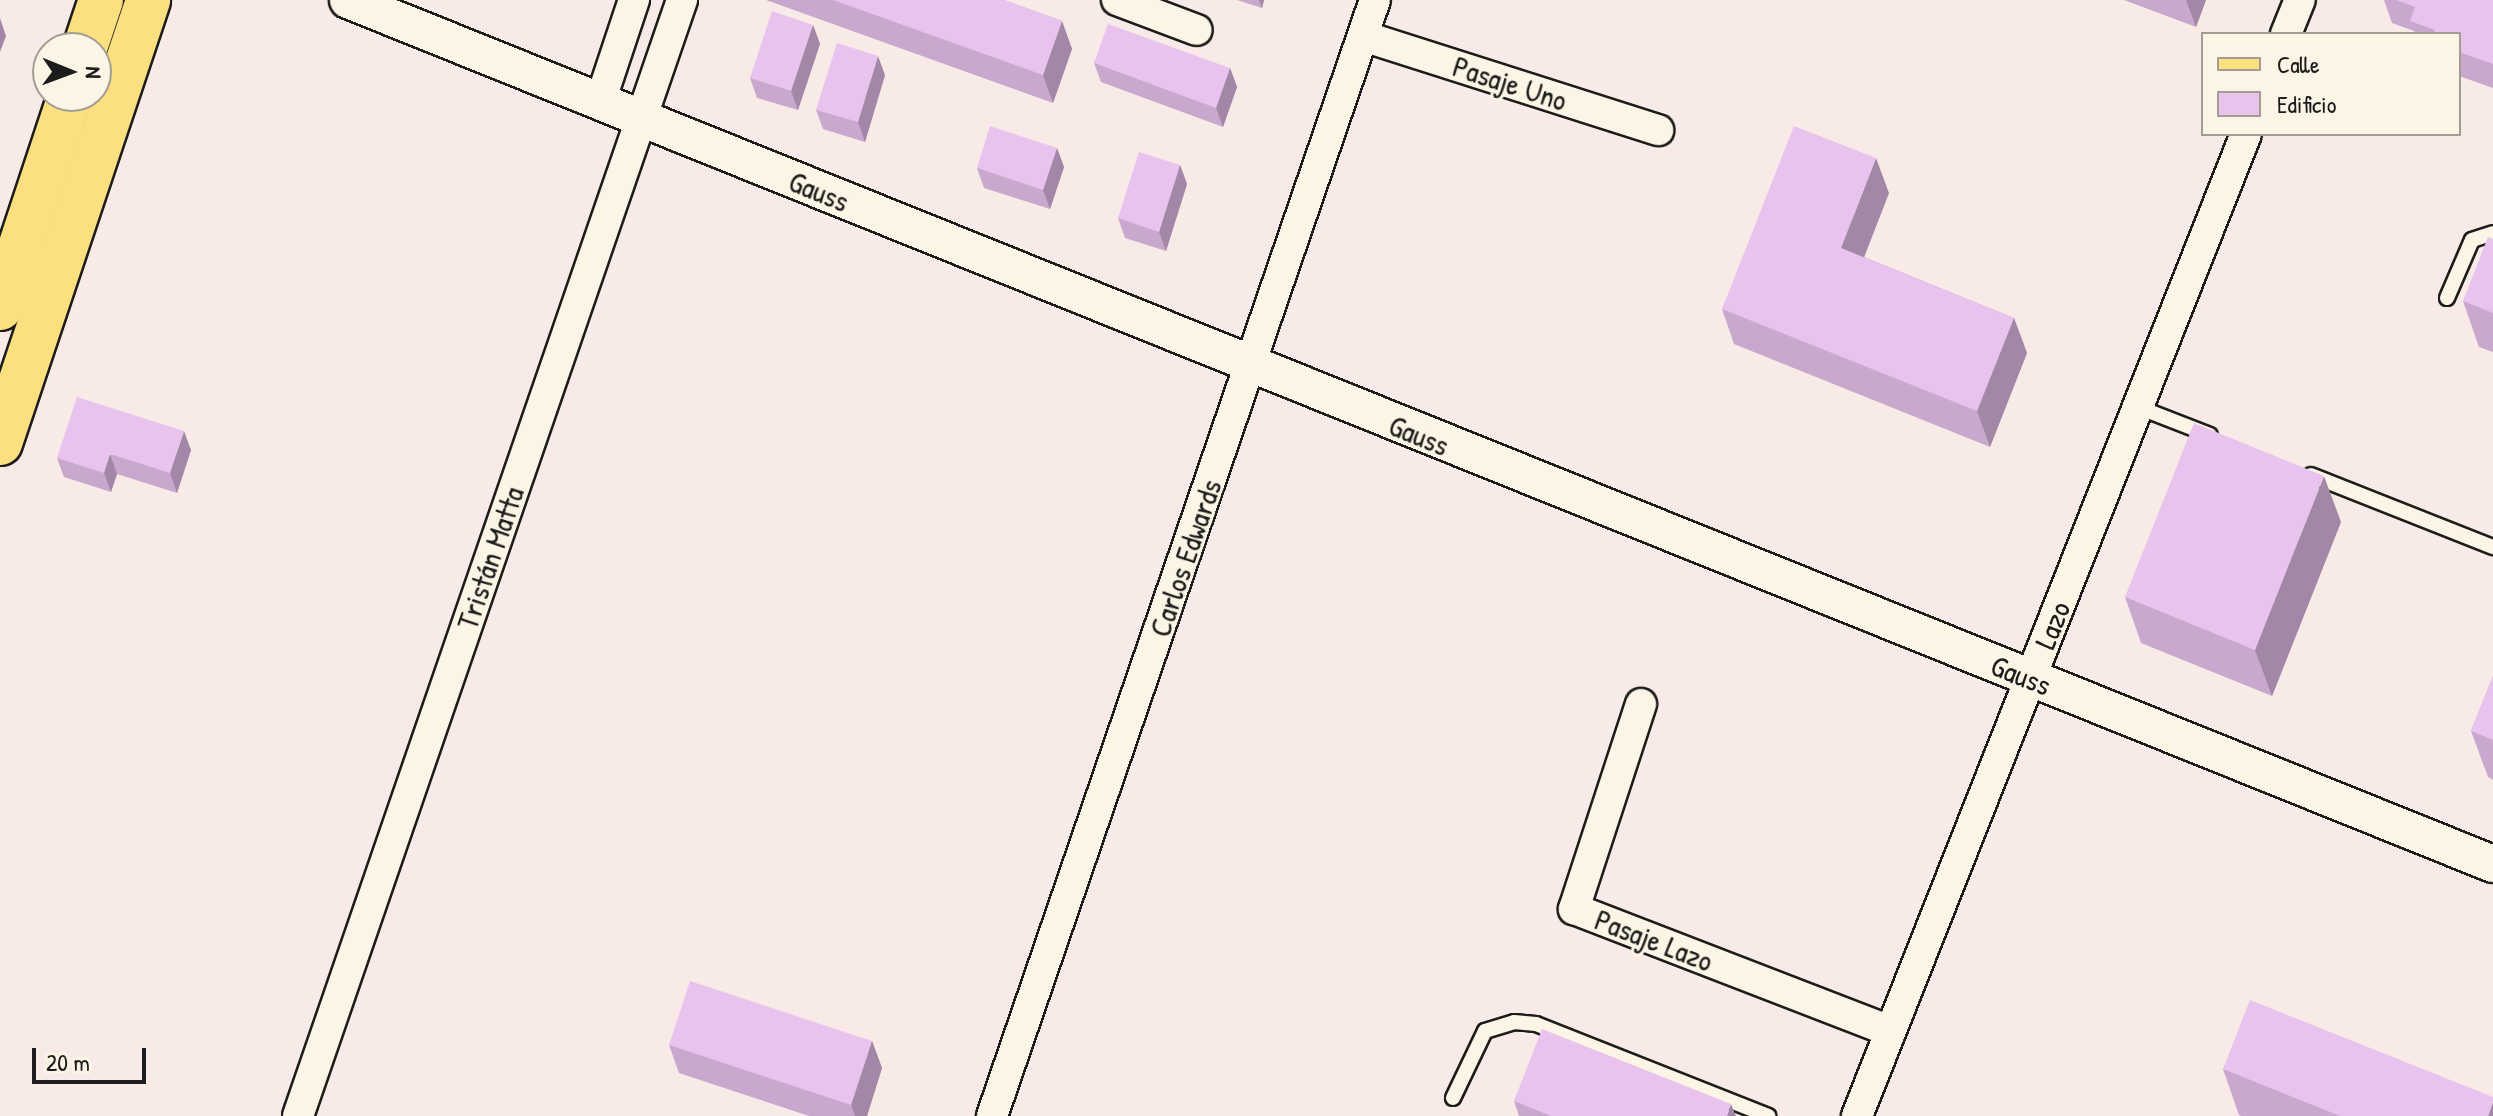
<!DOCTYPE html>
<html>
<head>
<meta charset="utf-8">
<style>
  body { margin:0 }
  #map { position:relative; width:2493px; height:1116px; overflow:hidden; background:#f8ebe7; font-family:"Patrick Hand",sans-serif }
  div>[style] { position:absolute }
  .roads { filter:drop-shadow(2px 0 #1c1c1c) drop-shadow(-2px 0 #1c1c1c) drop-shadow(0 2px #1c1c1c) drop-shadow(0 -2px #1c1c1c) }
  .service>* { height:14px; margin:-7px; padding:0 7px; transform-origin:7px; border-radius:7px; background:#fcf5e5 }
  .minor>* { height:30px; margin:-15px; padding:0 15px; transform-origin:15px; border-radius:15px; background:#fcf5e5 }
  .tertiary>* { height:36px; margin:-18px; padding:0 18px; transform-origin:18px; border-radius:18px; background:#fcf5e5 }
  .primary>* { height:44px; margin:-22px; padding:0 22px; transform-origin:22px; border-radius:22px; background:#fce080 }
  .wall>* { inset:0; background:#c8a8cc }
  .shaded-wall>* { inset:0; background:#a288a6 }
  .building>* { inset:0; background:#e8c3ed }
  span { translate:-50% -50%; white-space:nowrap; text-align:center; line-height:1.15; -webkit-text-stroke:6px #fcf5e5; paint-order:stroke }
  .street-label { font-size:30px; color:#1c1c1c }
  .legend { position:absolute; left:2201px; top:32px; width:260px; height:104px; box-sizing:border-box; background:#fcf5e5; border:2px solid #a29e95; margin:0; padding:10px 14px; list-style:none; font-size:24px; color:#1c1c1c }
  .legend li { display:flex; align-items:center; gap:16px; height:40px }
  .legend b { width:40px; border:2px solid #a29e95 }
  .north { position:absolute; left:32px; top:32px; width:80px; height:80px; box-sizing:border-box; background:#fcf5e5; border:2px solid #a29e95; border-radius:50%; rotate:91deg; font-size:22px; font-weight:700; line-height:32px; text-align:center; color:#1c1c1c }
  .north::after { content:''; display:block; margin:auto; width:28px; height:36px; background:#1c1c1c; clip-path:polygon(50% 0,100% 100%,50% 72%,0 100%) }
  .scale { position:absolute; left:32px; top:1048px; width:114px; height:36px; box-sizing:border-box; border:4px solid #1c1c1c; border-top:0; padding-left:10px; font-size:24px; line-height:28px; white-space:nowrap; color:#1c1c1c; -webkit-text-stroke:6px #fcf5e5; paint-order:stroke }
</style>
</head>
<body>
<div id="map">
  <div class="roads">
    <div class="service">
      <i style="left:2447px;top:298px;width:63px;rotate:-66.7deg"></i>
      <i style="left:2472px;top:240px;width:22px;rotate:-18deg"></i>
      <i style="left:2138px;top:407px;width:77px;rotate:21.3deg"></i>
      <i style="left:2311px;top:475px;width:196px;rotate:21.6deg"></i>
      <i style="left:1453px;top:1098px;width:74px;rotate:-64.5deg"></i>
      <i style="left:1485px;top:1031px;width:30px;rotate:-17deg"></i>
      <i style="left:1514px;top:1022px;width:22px;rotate:5deg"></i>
      <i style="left:1536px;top:1024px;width:250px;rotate:21.6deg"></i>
    </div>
    <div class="minor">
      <i style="left:1117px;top:0;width:85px;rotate:20.6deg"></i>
      <i style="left:2286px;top:34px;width:37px;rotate:-68deg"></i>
      <i style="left:1363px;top:36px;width:310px;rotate:17.7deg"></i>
      <i style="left:600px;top:102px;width:108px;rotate:-71.6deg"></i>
      <i style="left:1641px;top:704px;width:216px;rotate:108.1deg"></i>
      <i style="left:1574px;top:909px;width:339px;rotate:21.1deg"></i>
      <i style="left:298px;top:1116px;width:1180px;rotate:-71.01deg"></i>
      <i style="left:992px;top:1116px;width:1180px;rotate:-71.06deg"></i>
      <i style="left:1857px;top:1116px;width:1056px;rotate:-68.39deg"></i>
    </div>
    <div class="tertiary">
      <i style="left:348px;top:0;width:2312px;rotate:21.94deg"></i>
    </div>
    <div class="primary">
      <i style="left:85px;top:48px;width:51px;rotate:-71.6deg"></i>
      <i style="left:0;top:308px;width:223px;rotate:-71.7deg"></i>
      <i style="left:0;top:443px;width:467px;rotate:-71.5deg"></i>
    </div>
  </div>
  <div class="wall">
    <i style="clip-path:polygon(766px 0,1004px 0,1062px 21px,1072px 49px,1053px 103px)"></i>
    <i style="clip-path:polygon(1237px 0,1264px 0,1262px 8px)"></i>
    <i style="clip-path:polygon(2124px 0,2206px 0,2196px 27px)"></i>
    <i style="clip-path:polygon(2384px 0,2493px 0,2493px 88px,2459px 76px,2459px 34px,2415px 34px,2414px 31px,2392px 23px)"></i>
    <i style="clip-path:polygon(813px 25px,820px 44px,798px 110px,757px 98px,750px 78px)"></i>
    <i style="clip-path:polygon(1094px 63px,1230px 68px,1237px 87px,1223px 127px,1101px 82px)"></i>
    <i style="clip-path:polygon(885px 75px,865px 142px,823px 129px,816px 110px)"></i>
    <i style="clip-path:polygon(1057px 148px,1064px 167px,1050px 209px,984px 188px,977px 168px)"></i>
    <i style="clip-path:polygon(1180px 165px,1187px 184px,1166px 251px,1125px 238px,1118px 218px)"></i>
    <i style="clip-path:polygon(1889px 193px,1864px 257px,2014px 318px,2027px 353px,1990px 447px,1734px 344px,1722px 309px)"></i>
    <i style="clip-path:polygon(2493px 239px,2493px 352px,2479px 347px,2463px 301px)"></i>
    <i style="clip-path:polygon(191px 450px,177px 493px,117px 474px,111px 492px,64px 477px,57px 458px)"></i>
    <i style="clip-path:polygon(2341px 522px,2272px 696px,2141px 643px,2125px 597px)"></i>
    <i style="clip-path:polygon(2493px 676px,2493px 780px,2488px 777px,2471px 731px)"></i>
    <i style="clip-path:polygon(872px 1041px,882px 1068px,867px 1116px,809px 1116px,679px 1073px,669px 1045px)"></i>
    <i style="clip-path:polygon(2223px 1069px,2493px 1116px,2241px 1116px,2239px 1115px)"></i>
    <i style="clip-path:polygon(1514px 1101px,1736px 1116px,1519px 1116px)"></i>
  </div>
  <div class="shaded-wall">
    <i style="clip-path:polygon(1259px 0,1264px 0,1262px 8px)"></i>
    <i style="clip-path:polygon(2186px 0,2206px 0,2196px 27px)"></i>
    <i style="clip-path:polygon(0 18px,6px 36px,0 52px)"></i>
    <i style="clip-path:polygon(1062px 21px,1072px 49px,1053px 103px,1043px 75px)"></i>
    <i style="clip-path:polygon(813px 25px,820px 44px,798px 110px,791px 91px)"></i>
    <i style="clip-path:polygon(878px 56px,885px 75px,865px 142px,858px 122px)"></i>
    <i style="clip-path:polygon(1230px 68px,1237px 87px,1223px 127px,1216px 108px)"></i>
    <i style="clip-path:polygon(1057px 148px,1064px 167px,1050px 209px,1043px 190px)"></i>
    <i style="clip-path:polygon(1876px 158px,1889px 193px,1854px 283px,1841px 248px)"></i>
    <i style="clip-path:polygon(1180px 165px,1187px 184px,1166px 251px,1159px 232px)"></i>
    <i style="clip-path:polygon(2014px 318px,2027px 353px,1990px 447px,1977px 411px)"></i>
    <i style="clip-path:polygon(184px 431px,191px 450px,177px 493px,170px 473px)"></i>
    <i style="clip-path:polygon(110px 454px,117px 474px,111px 492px,104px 473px)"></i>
    <i style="clip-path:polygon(2324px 476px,2341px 522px,2272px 696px,2255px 650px)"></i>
    <i style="clip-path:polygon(872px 1041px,882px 1068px,867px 1116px,855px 1116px,851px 1105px)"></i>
    <i style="clip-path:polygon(2493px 1102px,2493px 1116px,2488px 1116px)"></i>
    <i style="clip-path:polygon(1731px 1104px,1736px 1116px,1727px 1116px)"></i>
  </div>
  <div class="building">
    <i style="clip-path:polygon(833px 0,1004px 0,1062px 21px,1043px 75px)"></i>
    <i style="clip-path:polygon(2396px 0,2493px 0,2493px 64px,2459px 52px,2459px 34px,2433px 34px,2435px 30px,2410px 21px,2415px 7px)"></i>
    <i style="clip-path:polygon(772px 11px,813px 25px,791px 91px,750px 78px)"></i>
    <i style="clip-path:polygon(1108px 24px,1230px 68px,1216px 108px,1094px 63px)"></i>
    <i style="clip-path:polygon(837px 43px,878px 56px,858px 122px,816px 110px)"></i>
    <i style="clip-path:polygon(990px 126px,1057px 148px,1043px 190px,977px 168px)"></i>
    <i style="clip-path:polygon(1794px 126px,1876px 158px,1841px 248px,2014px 318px,1977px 411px,1722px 309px)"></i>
    <i style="clip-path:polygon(1139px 152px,1180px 165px,1159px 232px,1118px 218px)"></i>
    <i style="clip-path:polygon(2488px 237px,2493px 239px,2493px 313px,2463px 301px)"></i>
    <i style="clip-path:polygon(77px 397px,184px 431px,170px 473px,110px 454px,104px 473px,57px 458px)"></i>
    <i style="clip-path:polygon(2194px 423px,2324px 476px,2255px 650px,2125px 597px)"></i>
    <i style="clip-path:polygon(2493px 676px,2493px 740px,2471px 731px)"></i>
    <i style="clip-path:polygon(690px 981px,872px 1041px,851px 1105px,669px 1045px)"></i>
    <i style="clip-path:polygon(2250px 1000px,2493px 1097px,2493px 1102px,2488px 1116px,2340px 1116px,2223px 1069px)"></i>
    <i style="clip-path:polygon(1542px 1029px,1731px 1104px,1727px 1116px,1551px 1116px,1514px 1101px)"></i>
  </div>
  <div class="street-label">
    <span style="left:1510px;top:83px;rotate:18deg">Pasaje Uno</span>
    <span style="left:819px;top:191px;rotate:22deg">Gauss</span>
    <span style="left:1419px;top:435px;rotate:22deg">Gauss</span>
    <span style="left:490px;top:558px;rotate:-71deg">Tristán Matta</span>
    <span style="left:1185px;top:558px;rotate:-71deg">Carlos Edwards</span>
    <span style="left:2052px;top:625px;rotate:-68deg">Lazo</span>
    <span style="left:2021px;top:675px;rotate:22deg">Gauss</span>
    <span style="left:1654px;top:940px;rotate:21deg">Pasaje Lazo</span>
  </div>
  <ul class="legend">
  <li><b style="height:10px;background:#fce080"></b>Calle</li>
  <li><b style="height:22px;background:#e8c3ed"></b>Edificio</li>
  </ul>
  <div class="north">N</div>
  <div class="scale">20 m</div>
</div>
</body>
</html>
